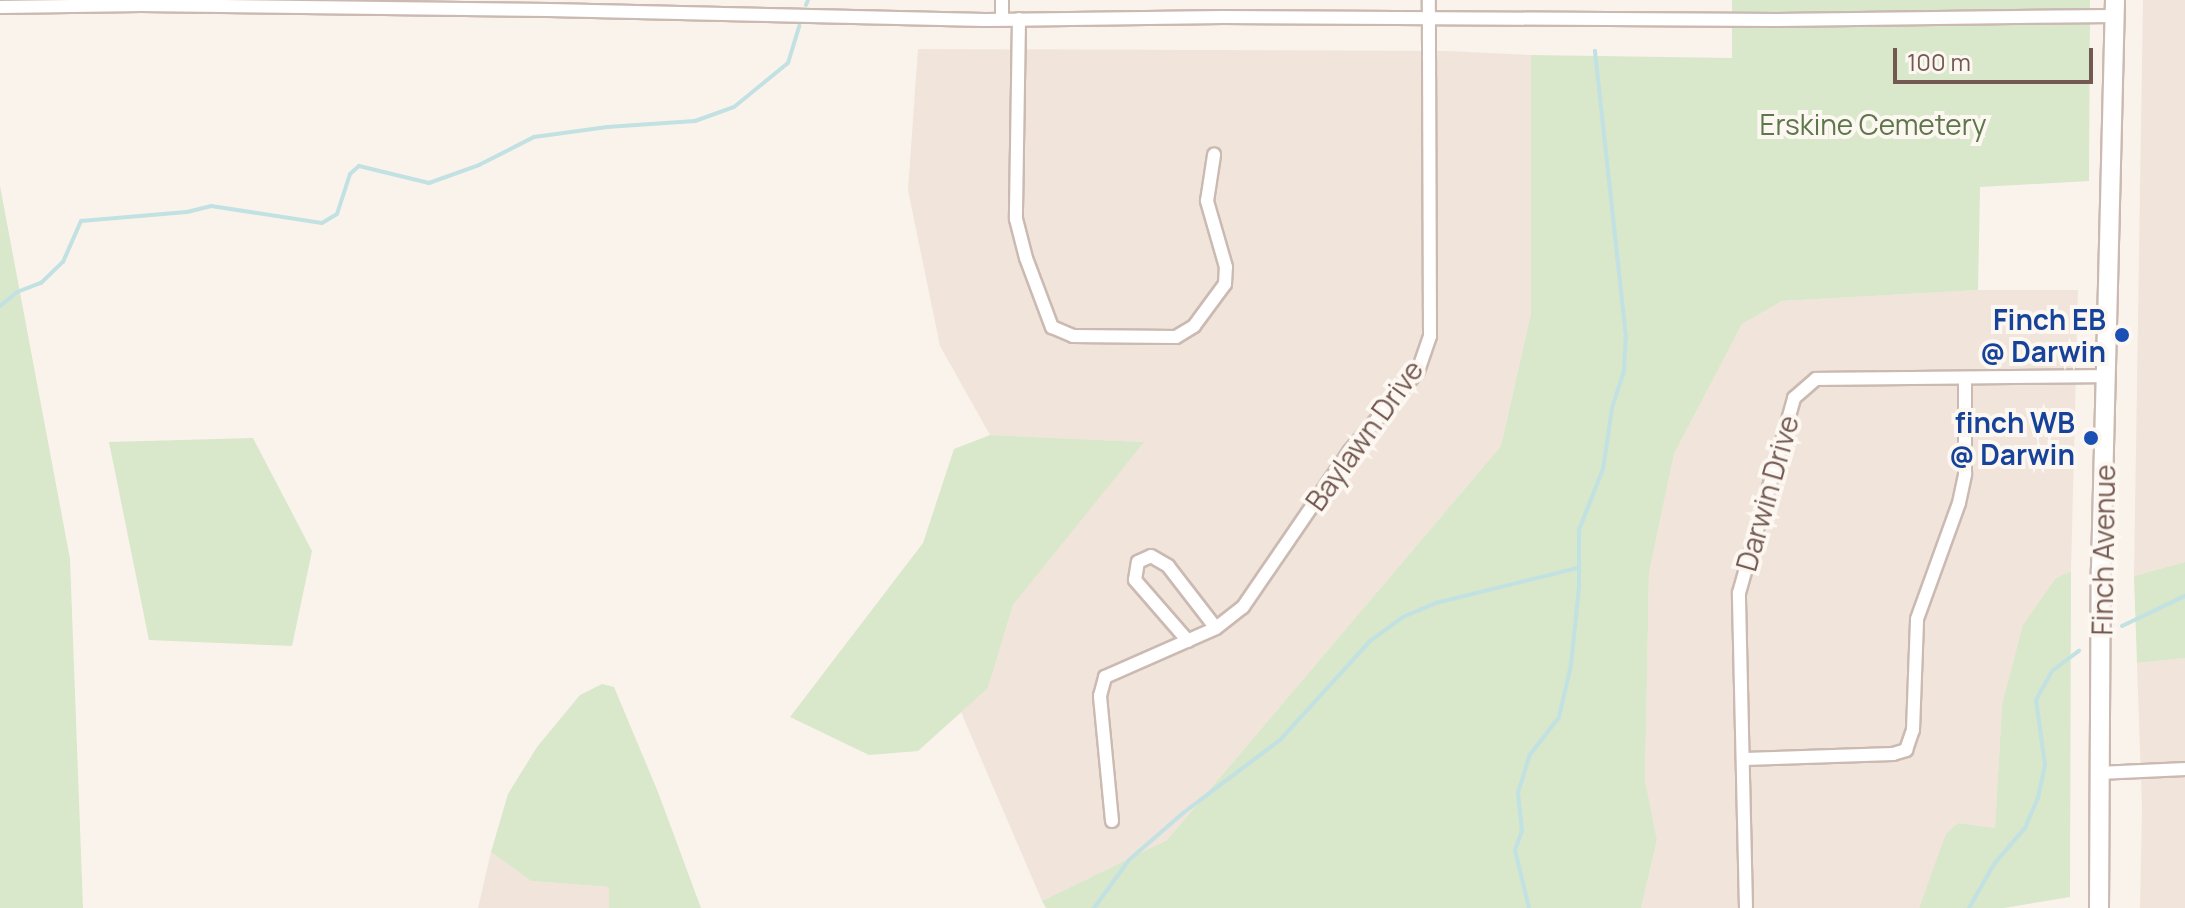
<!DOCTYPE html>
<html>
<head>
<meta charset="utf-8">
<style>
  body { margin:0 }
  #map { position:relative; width:2185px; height:908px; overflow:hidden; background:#faf3eb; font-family:Manrope,sans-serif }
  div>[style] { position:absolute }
  .residential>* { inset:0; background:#f1e4db }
  .green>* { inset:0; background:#d9e7cb }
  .stream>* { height:4px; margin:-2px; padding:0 2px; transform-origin:2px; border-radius:2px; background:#c2e1e2 }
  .roads { filter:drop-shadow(2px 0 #cbbab2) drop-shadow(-2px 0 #cbbab2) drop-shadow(0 2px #cbbab2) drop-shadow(0 -2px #cbbab2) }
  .street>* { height:12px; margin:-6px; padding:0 6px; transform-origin:6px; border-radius:6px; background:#fff }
  .secondary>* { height:18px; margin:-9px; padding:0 9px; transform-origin:9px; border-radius:9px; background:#fff }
  .dots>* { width:22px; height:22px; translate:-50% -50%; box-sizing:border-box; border:4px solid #fdf7f2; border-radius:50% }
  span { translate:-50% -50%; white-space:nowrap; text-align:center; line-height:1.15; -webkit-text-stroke:8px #fdf7f2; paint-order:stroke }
  .park-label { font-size:28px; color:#5d774b }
  .transit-label { font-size:28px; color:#164399; font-weight:700 }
  .right { translate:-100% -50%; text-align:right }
  .street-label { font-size:28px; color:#735951 }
  .scale { position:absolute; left:1893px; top:48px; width:200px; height:36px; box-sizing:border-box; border:4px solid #735951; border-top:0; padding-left:10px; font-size:24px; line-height:28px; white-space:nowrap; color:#735951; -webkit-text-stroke:6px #fdf7f2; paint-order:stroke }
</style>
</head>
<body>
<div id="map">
  <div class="residential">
    <i style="clip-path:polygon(2143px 0,2185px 0,2185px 562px,2134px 576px)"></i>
    <i style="clip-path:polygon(918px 49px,1447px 51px,1531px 55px,1531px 313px,1501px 446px,1167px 840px,1042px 901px,961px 712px,988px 688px,1013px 605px,1143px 442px,990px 435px,940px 346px,908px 190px)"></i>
    <i style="clip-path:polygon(1978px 290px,2078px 290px,2071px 571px,2056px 578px,2002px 705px,1995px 828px,1958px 823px,1947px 834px,1919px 908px,1641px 908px,1657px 840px,1645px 780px,1649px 573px,1674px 454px,1742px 324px,1782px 301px)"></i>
    <i style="clip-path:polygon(2185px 658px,2185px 908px,2140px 908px,2142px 808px,2137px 663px)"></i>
    <i style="clip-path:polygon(491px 852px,531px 881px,609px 887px,609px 908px,478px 908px)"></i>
  </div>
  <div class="green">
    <i style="clip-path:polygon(1732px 0,2090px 0,2089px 181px,1980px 187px,1978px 290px,1782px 301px,1742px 324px,1674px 454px,1649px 573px,1645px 780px,1657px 840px,1641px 908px,1046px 908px,1042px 901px,1167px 840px,1501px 446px,1531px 313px,1531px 55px,1732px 58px)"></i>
    <i style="clip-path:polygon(0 186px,70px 559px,83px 908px,0 908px)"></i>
    <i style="clip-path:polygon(990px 435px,1144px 442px,1013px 605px,988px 688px,918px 751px,869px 755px,790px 717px,923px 543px,954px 449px)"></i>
    <i style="clip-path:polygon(253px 438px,312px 551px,292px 646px,149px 640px,109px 442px)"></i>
    <i style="clip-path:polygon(2185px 562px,2185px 658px,2137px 663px,2134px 576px)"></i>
    <i style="clip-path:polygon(2071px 571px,2070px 897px,2004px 908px,1919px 908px,1946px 834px,1958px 823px,1995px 828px,2002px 705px,2023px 625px,2056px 578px)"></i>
    <i style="clip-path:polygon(602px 684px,614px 687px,658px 792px,701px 908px,609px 908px,609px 887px,531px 881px,491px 852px,508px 794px,537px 747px,580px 695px)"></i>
  </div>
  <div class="stream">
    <i style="left:806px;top:5px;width:5px;rotate:-68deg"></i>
    <i style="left:0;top:306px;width:22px;rotate:-39deg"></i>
    <i style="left:17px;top:292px;width:26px;rotate:-21deg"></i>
    <i style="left:41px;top:283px;width:30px;rotate:-44deg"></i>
    <i style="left:63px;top:262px;width:45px;rotate:-66.3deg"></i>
    <i style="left:81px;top:221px;width:106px;rotate:-4.9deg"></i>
    <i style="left:187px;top:212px;width:25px;rotate:-14deg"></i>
    <i style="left:211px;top:206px;width:112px;rotate:8.7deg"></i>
    <i style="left:322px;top:223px;width:17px;rotate:-31deg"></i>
    <i style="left:337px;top:214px;width:42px;rotate:-72deg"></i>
    <i style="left:350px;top:174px;width:12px;rotate:-42deg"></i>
    <i style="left:359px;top:166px;width:72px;rotate:13.7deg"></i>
    <i style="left:429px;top:183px;width:53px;rotate:-19.8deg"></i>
    <i style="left:479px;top:165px;width:62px;rotate:-27deg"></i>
    <i style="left:534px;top:137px;width:74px;rotate:-7.8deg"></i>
    <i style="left:607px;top:127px;width:88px;rotate:-3.9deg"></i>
    <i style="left:695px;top:121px;width:41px;rotate:-19.7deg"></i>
    <i style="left:734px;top:107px;width:70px;rotate:-39.2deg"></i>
    <i style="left:788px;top:63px;width:39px;rotate:-73deg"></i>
    <i style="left:2122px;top:626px;width:70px;rotate:-25.5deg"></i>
    <i style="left:1094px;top:908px;width:59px;rotate:-53.9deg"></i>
    <i style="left:1129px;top:860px;width:72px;rotate:-41deg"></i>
    <i style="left:1183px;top:813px;width:121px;rotate:-37deg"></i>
    <i style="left:1280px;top:740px;width:134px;rotate:-47.7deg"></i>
    <i style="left:1370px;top:641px;width:41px;rotate:-36deg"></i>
    <i style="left:1403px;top:617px;width:36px;rotate:-23deg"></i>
    <i style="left:1436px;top:603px;width:145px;rotate:-13.9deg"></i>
    <i style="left:1529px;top:908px;width:60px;rotate:-103.6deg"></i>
    <i style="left:1515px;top:850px;width:20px;rotate:-70deg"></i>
    <i style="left:1522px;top:831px;width:38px;rotate:-96deg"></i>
    <i style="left:1518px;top:793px;width:39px;rotate:-73deg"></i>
    <i style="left:1529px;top:756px;width:49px;rotate:-52.4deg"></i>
    <i style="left:1559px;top:717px;width:53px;rotate:-77deg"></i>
    <i style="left:1571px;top:665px;width:78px;rotate:-84.1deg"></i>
    <i style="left:1579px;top:587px;width:57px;rotate:-90deg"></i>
    <i style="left:1579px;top:530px;width:66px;rotate:-68.5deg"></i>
    <i style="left:1603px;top:469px;width:62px;rotate:-81.6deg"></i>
    <i style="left:1612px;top:408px;width:40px;rotate:-72deg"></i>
    <i style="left:1624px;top:370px;width:33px;rotate:-87deg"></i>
    <i style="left:1626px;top:337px;width:288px;rotate:-96.2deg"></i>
    <i style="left:1969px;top:908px;width:51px;rotate:-60.4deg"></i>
    <i style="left:1994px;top:864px;width:48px;rotate:-49.3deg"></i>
    <i style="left:2025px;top:828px;width:33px;rotate:-67deg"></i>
    <i style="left:2038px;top:798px;width:34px;rotate:-78deg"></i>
    <i style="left:2045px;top:765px;width:66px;rotate:-97.9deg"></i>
    <i style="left:2036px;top:700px;width:33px;rotate:-61deg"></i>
    <i style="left:2052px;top:671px;width:34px;rotate:-37deg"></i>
  </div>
  <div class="roads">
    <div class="street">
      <i style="left:1002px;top:0;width:19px;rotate:90deg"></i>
      <i style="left:0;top:7px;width:141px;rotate:-0.8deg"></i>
      <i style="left:141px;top:5px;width:408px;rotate:0.7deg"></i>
      <i style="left:549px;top:10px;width:436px;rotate:1.3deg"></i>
      <i style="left:985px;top:20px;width:238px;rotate:-0.7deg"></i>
      <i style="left:1223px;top:17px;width:554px;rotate:0.31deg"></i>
      <i style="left:1777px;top:20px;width:336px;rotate:-0.7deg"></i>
      <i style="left:1019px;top:19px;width:200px;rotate:90.9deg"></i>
      <i style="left:1016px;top:219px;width:40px;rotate:75.6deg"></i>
      <i style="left:1026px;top:258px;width:74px;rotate:69.4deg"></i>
      <i style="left:1052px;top:327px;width:23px;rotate:23deg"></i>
      <i style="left:1073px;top:336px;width:103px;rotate:0.6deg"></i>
      <i style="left:1176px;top:337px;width:21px;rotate:-31deg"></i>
      <i style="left:1194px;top:326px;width:52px;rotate:-53.6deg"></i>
      <i style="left:1225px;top:284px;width:17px;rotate:-87deg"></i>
      <i style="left:1226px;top:267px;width:69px;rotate:-106.1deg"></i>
      <i style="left:1207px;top:201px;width:47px;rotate:-81.3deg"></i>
      <i style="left:1188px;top:641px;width:81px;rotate:-131deg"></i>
      <i style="left:1135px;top:580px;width:18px;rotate:-81deg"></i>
      <i style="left:1138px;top:562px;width:14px;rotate:-25deg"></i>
      <i style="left:1151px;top:556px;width:20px;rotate:30deg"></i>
      <i style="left:1168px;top:566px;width:78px;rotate:52.3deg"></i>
      <i style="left:1745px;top:759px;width:148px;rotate:-1.9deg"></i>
      <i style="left:1893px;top:754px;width:14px;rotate:-17deg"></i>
      <i style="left:1906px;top:750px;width:21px;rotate:-71deg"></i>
      <i style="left:1913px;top:730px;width:111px;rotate:-87.9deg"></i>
      <i style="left:1917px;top:619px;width:123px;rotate:-70.1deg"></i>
      <i style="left:1959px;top:503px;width:30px;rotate:-78deg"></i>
      <i style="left:1965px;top:474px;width:96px;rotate:-90deg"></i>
      <i style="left:2099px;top:773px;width:86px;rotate:-2.7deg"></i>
      <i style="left:1112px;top:821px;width:126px;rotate:-95.5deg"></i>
      <i style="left:1100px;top:696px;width:20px;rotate:-75deg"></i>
      <i style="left:1105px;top:677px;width:121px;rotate:-23.8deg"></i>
      <i style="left:1216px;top:628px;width:34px;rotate:-38deg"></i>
      <i style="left:1243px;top:607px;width:188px;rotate:-55.6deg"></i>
      <i style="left:1349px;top:452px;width:106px;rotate:-49.6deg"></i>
      <i style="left:1418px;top:371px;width:37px;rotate:-71deg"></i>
      <i style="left:1430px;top:336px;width:336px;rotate:-90.2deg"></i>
      <i style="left:1746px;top:908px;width:315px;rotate:-91.3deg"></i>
      <i style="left:1739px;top:593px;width:203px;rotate:-74.2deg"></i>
      <i style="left:1794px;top:398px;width:29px;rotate:-41deg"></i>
      <i style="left:1816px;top:379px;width:292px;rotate:-0.6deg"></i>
    </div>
    <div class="secondary">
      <i style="left:2099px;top:908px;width:339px;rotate:-89.7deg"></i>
      <i style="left:2101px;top:569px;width:569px;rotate:-88.59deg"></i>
    </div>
  </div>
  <div class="dots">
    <i style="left:2122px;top:335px;background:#1a4fb4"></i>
    <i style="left:2091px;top:438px;background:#1a4fb4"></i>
  </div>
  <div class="park-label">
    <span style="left:1873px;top:124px">Erskine Cemetery</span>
  </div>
  <div class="transit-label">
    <span class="right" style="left:2106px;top:335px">Finch EB<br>@ Darwin</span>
    <span class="right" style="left:2075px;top:438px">finch WB<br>@ Darwin</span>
  </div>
  <div class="street-label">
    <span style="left:1364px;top:435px;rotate:-54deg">Baylawn Drive</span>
    <span style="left:1767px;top:493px;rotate:-74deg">Darwin Drive</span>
    <span style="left:2103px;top:550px;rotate:-89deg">Finch Avenue</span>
  </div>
  <div class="scale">100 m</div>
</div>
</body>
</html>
